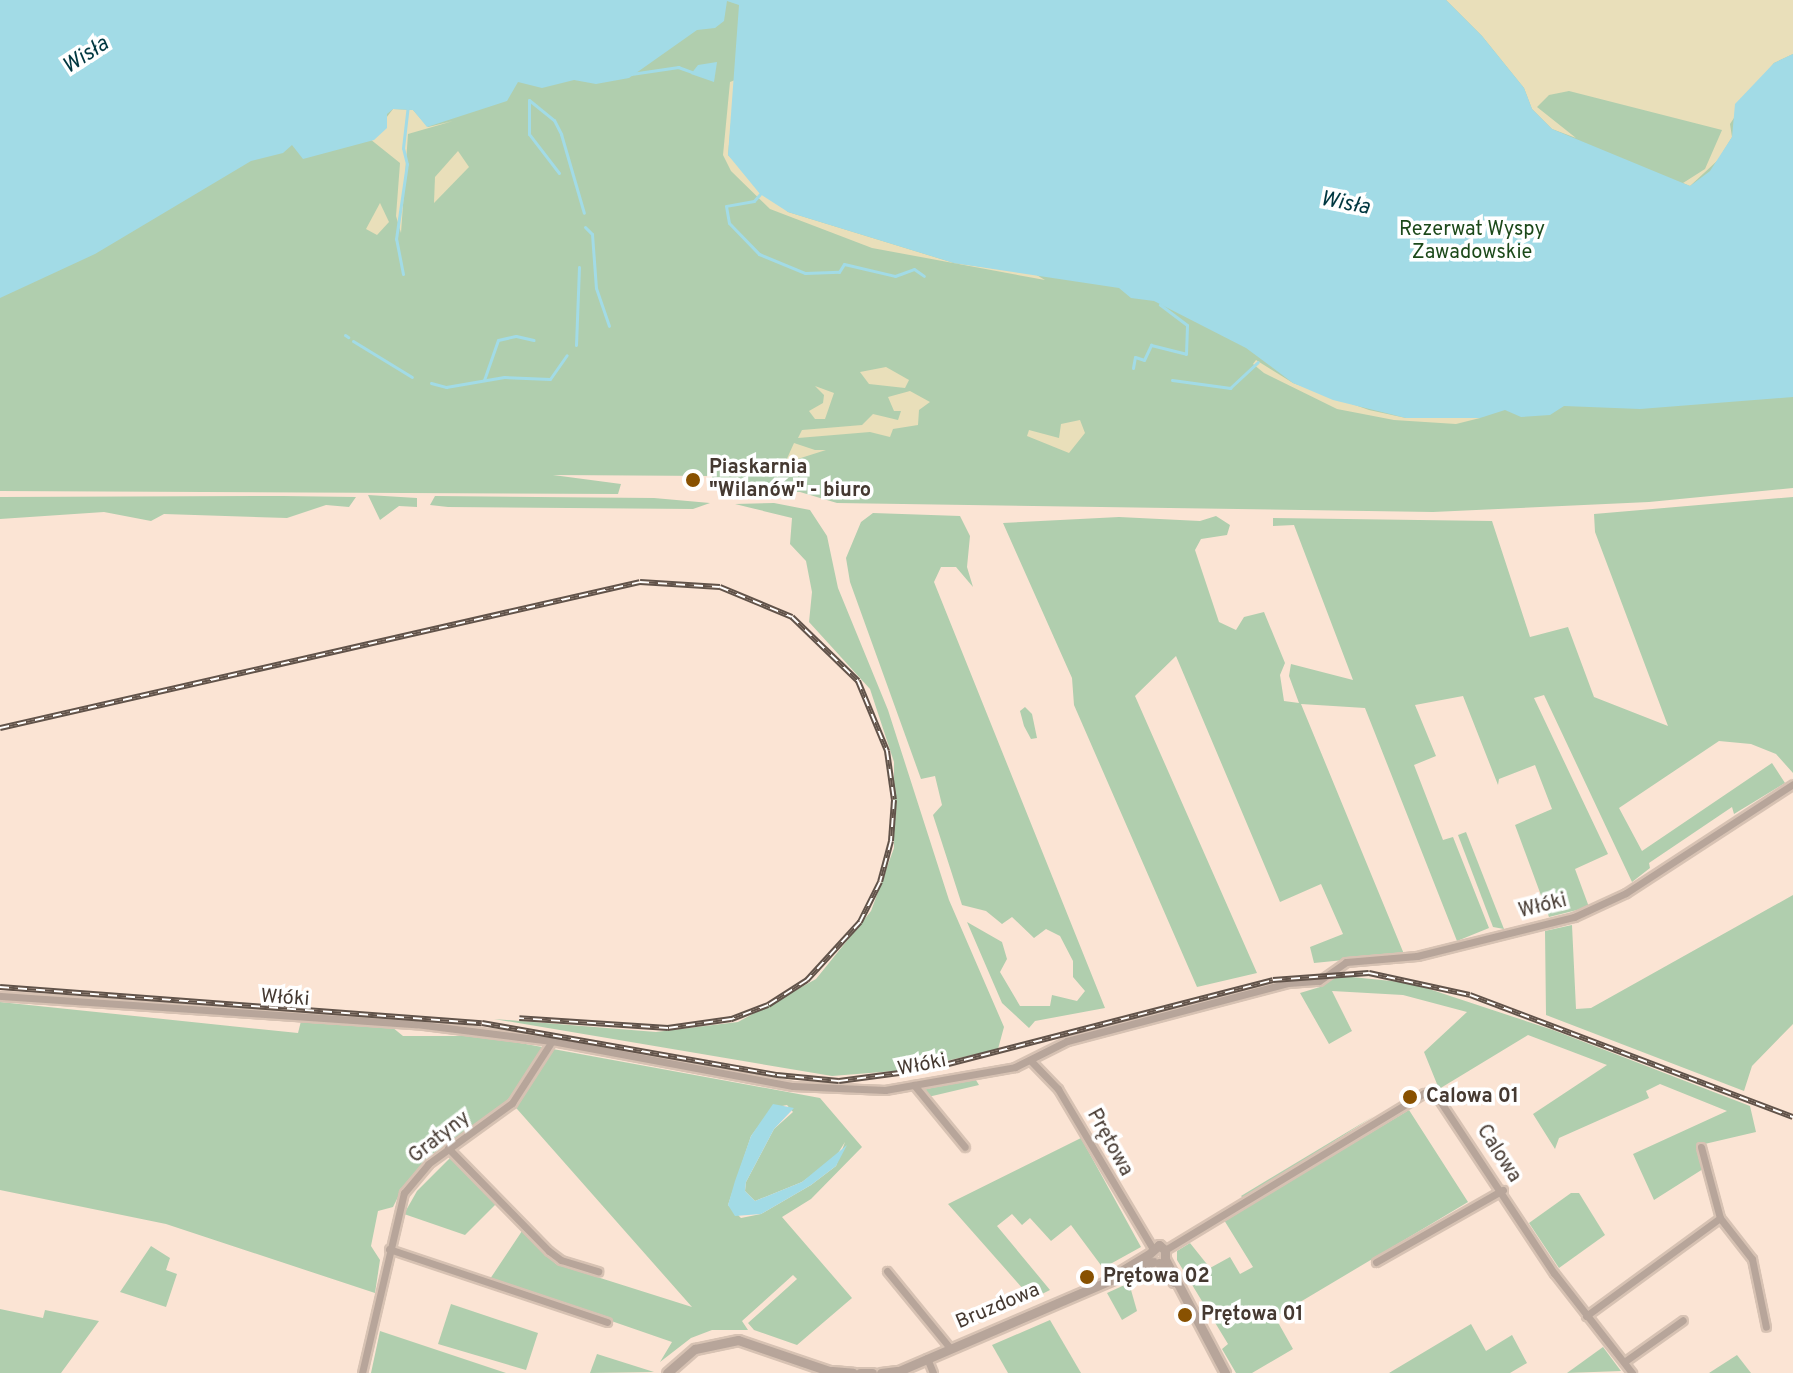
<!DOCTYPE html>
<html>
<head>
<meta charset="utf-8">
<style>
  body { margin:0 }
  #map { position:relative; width:1793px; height:1373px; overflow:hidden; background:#fbe4d4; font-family:Overpass,sans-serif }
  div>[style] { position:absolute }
  .green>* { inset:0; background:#b0ceae }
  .sand>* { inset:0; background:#e9dfba }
  .water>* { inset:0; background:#a2dbe6 }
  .stream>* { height:3px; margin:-1.5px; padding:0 1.5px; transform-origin:1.5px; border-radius:1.5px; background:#a2dbe6 }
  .roads { filter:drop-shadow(2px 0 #d7c2b3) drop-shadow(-2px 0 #d7c2b3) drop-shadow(0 2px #d7c2b3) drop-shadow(0 -2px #d7c2b3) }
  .minor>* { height:7px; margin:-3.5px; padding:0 3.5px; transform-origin:3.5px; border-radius:3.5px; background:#b7a59a }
  .tertiary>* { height:9px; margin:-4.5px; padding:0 4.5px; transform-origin:4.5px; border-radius:4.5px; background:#b7a59a }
  .rail>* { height:6px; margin-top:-3px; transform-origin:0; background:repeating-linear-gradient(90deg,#fff 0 9px,#61534a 0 18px); box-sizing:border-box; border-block:2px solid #61534a }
  .dots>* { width:22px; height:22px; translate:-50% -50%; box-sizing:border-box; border:4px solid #fff; border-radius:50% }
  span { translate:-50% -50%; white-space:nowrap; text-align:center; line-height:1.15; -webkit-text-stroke:7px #fff; paint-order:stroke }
  .park-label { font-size:20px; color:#1c491a }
  .poi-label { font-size:20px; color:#453931; font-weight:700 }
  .left { translate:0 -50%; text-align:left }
  .street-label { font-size:20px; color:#453931 }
  .water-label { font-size:22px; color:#003740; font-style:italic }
</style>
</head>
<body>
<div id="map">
  <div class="green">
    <i style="clip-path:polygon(458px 0,1793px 0,1793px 488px,1649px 502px,1433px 512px,837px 503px,800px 492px,712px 489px,712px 476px,553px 475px,621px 484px,618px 494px,0 491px,0 222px)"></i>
    <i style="clip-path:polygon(368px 495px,417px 498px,417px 507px,399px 506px,380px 520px)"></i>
    <i style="clip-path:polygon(435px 496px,654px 498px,710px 503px,693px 509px,448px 507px,430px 505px)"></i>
    <i style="clip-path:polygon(0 497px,283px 496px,356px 497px,349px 507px,326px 505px,287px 518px,164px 514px,151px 521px,104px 512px,0 519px)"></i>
    <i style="clip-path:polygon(1793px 497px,1793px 773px,1776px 754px,1751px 744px,1719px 741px,1619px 808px,1642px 851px,1772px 763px,1785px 783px,1734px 814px,1732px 807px,1649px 863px,1650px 868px,1632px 882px,1544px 695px,1534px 698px,1608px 854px,1575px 869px,1589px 907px,1549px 917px,1515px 825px,1552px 809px,1535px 765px,1499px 779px,1498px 785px,1463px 696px,1415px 705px,1436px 756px,1414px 765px,1443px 840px,1453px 837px,1489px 928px,1457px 941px,1365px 708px,1301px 704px,1404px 954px,1314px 963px,1310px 947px,1343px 934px,1321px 884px,1280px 902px,1176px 656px,1135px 696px,1257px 973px,1197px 987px,1074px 705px,1072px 678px,1003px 523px,1119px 517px,1200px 521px,1216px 516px,1230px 525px,1227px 535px,1201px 539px,1195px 550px,1219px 622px,1236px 630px,1244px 617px,1264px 612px,1285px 663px,1280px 675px,1284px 701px,1299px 703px,1289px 676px,1291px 664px,1353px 680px,1294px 525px,1273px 526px,1273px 518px,1492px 521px,1530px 637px,1568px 627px,1594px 697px,1668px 726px,1595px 532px,1594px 514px)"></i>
    <i style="clip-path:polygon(774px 503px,810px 510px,827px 536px,838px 588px,888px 710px,949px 900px,1004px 1027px,998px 1049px,907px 1070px,832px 1076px,494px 1019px,656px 1032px,738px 1022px,816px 979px,871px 911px,894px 848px,894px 762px,870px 689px,809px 622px,812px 592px,806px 561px,790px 544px,792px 518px,735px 504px)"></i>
    <i style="clip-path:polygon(873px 513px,960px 516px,970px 536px,967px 567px,973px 587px,956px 567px,941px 567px,934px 582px,1105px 1008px,1035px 1021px,1029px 1028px,1002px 1003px,967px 922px,1002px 942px,1007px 959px,1000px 972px,1020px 1006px,1050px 1006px,1052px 995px,1077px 1001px,1085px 991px,1073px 977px,1073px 961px,1060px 936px,1046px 929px,1034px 938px,1012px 917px,1002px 924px,986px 911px,962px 905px,933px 815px,942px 805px,935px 776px,921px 779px,850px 582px,846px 558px,861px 522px)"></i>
    <i style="clip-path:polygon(1025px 707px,1032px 714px,1037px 738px,1031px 739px,1024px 726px,1020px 711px)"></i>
    <i style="clip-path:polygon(1466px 832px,1504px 929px,1493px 927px,1458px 835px)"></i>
    <i style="clip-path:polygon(1793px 895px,1793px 1024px,1752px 1066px,1744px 1091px,1546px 1015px,1545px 931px,1572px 925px,1576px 1009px,1591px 1008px)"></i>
    <i style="clip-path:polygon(1332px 975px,1411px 983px,1553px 1030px,1750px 1106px,1756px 1132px,1696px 1146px,1703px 1169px,1654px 1200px,1633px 1154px,1727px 1111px,1660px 1084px,1646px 1091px,1649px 1098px,1559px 1138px,1555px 1149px,1533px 1114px,1607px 1065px,1528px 1035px,1439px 1089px,1424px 1052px,1467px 1012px,1403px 995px,1332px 991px,1352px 1031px,1329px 1044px,1300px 993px,1320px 987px)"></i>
    <i style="clip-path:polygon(evenodd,0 1002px,298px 1033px,301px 1021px,392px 1027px,403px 1036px,482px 1036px,820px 1098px,862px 1147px,811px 1199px,782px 1217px,852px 1298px,797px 1345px,754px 1330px,748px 1323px,797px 1279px,793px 1275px,742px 1321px,748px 1330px,712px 1330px,691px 1338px,660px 1362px,672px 1342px,490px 1279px,522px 1231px,556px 1264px,692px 1307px,510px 1101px,431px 1155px,403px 1187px,393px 1207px,378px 1211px,371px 1246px,380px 1260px,375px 1293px,166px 1224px,0 1190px,0 1002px,787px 1105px,793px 1112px,774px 1129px,746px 1182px,745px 1191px,755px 1201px,802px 1182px,835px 1158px,845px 1142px,836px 1166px,811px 1185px,761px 1214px,741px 1218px,728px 1205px,751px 1136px,772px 1108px,787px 1105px)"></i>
    <i style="clip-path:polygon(974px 1077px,979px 1085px,928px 1097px,923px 1090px)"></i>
    <i style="clip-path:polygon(1409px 1110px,1468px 1202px,1275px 1317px,1293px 1349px,1252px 1373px,1236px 1373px,1222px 1349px,1228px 1344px,1177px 1260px,1177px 1251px,1190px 1243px,1210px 1268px,1230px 1257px,1240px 1274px,1253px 1267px,1224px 1220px)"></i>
    <i style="clip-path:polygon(1374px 1116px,1244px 1199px,1241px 1196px)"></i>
    <i style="clip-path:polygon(1081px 1138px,1141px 1247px,1103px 1268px,1071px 1225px,1051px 1241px,1030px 1218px,1022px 1225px,1012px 1214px,997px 1226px,1050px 1290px,1032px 1299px,948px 1204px)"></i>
    <i style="clip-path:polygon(450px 1158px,496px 1204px,465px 1235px,404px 1214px,417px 1191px)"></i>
    <i style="clip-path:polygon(1571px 1193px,1579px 1193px,1605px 1235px,1559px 1268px,1529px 1223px)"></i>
    <i style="clip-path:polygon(151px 1246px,170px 1258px,166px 1270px,177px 1274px,166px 1307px,120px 1292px)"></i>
    <i style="clip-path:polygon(1129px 1283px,1137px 1311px,1122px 1320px,1107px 1293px)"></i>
    <i style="clip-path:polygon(451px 1304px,538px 1333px,526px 1370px,438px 1344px)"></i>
    <i style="clip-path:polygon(0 1309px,43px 1318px,45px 1310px,99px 1321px,61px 1373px,0 1373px)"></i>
    <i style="clip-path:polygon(1050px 1320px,1081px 1373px,1008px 1373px,992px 1345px)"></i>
    <i style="clip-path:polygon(1471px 1324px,1486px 1351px,1512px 1335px,1527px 1363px,1510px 1373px,1389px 1373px)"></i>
    <i style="clip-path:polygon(380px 1331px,506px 1373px,371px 1373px)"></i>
    <i style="clip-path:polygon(1603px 1347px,1621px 1371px,1567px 1373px)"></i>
    <i style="clip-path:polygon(597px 1354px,654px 1372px,590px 1373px)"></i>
    <i style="clip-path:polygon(1737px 1355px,1751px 1373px,1709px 1373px)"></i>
  </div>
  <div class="sand">
    <i style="clip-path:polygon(1446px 0,1793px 0,1793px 54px,1774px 63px,1757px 83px,1730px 124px,1732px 137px,1718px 160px,1690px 186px,1683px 183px,1705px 169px,1722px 130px,1569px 91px,1549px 95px,1537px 107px,1576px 138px,1552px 129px,1532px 109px,1524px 88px,1482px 36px)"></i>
    <i style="clip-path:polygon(735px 80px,728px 155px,788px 212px,954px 263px,1035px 274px,1045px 280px,872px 248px,770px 209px,731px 171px,723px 155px,730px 82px)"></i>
    <i style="clip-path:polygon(393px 109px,413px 110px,428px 127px,453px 121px,408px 134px,401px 233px,396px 216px,400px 163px,370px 139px)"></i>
    <i style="clip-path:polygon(458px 151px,469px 167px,434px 203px,435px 177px)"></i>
    <i style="clip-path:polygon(380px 203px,389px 222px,377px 235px,366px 229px)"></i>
    <i style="clip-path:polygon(1256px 360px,1293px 383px,1369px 410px,1406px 418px,1480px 418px,1456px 424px,1394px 420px,1337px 409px,1264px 373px,1253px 364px)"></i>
    <i style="clip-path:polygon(886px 367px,909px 380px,905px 388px,869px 384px,860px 372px)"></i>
    <i style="clip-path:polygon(815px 386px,834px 393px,825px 419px,815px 419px,809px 411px,823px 403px,824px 395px)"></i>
    <i style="clip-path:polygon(910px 391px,930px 402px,919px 410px,918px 425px,893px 429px,890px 437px,870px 432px,798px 438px,802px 430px,862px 425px,873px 414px,898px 420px,901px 411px,894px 411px,888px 397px)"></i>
    <i style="clip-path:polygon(1080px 420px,1085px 433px,1069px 453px,1027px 436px,1029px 430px,1059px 438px,1061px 424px)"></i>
    <i style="clip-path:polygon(794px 443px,815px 450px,826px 450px,785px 463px)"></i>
  </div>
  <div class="water">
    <i style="clip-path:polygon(0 0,1446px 0,1482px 36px,1524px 88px,1532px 109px,1552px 129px,1690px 186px,1710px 171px,1732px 137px,1735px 104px,1774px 63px,1793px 54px,1793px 397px,1640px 409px,1564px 406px,1550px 415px,1521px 417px,1505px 410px,1480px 418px,1406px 418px,1333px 400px,1293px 383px,1246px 348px,1154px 301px,1131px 298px,1119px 288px,954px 263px,788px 212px,760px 194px,728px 155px,739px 5px,727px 1px,724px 21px,715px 28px,697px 30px,629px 78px,596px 84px,574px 80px,542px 88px,518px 82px,507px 101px,427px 127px,413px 110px,393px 109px,387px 114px,387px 128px,374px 140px,303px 159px,292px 145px,283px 153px,251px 161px,95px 254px,0 298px)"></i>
    <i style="clip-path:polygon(717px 62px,714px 82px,691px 74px,698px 65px)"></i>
    <i style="clip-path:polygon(773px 1104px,794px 1108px,774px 1129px,746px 1182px,745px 1191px,755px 1201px,802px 1182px,847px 1145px,836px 1166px,811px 1185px,761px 1214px,735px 1216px,728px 1205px,735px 1181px,751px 1136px)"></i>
  </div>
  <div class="stream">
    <i style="left:631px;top:74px;width:48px;rotate:-8.5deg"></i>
    <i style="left:678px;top:67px;width:15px;rotate:20deg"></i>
    <i style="left:559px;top:173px;width:49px;rotate:-127.6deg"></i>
    <i style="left:529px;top:134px;width:34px;rotate:-90deg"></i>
    <i style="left:529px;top:100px;width:32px;rotate:39deg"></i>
    <i style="left:554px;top:120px;width:16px;rotate:63deg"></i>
    <i style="left:561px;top:134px;width:82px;rotate:73.8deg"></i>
    <i style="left:760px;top:194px;width:9px;rotate:131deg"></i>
    <i style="left:754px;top:201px;width:28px;rotate:170deg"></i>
    <i style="left:726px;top:206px;width:17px;rotate:80deg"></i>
    <i style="left:729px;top:223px;width:43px;rotate:45.9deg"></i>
    <i style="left:759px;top:254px;width:50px;rotate:22.4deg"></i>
    <i style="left:805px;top:273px;width:34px;rotate:-2deg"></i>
    <i style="left:839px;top:272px;width:9px;rotate:-58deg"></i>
    <i style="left:844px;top:264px;width:52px;rotate:13.2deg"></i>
    <i style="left:895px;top:276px;width:20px;rotate:-20deg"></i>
    <i style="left:914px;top:269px;width:12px;rotate:35deg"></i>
    <i style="left:585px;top:227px;width:10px;rotate:45deg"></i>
    <i style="left:592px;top:234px;width:54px;rotate:85.8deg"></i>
    <i style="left:596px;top:288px;width:40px;rotate:71.1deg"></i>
    <i style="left:403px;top:274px;width:36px;rotate:-101deg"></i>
    <i style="left:396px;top:239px;width:76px;rotate:-81.7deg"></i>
    <i style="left:407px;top:164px;width:16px;rotate:-104deg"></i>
    <i style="left:403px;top:148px;width:43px;rotate:-83.4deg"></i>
    <i style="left:345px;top:335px;width:4px;rotate:34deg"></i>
    <i style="left:353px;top:341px;width:69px;rotate:31.4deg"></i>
    <i style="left:576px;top:345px;width:78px;rotate:-87.8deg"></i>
    <i style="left:1133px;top:368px;width:11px;rotate:-80deg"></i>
    <i style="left:1135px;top:357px;width:9px;rotate:18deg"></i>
    <i style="left:1144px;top:360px;width:17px;rotate:-65deg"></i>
    <i style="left:1151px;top:345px;width:36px;rotate:14deg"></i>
    <i style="left:1186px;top:354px;width:29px;rotate:-88deg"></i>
    <i style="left:1187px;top:325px;width:34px;rotate:-143deg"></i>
    <i style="left:484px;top:380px;width:42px;rotate:-70.7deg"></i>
    <i style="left:498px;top:340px;width:18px;rotate:-13deg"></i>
    <i style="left:516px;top:336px;width:18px;rotate:13deg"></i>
    <i style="left:1172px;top:380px;width:59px;rotate:7.9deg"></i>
    <i style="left:1230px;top:388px;width:38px;rotate:-43deg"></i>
    <i style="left:431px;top:383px;width:16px;rotate:15deg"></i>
    <i style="left:446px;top:387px;width:59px;rotate:-9.8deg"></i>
    <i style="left:504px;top:377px;width:46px;rotate:2.5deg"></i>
    <i style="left:550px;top:379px;width:29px;rotate:-55deg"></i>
  </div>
  <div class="roads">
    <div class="minor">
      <i style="left:0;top:996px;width:416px;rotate:3.9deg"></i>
      <i style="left:415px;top:1024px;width:138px;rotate:7.1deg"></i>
      <i style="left:552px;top:1041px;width:245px;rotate:10.6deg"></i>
      <i style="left:793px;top:1086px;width:92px;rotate:2.5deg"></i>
      <i style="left:885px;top:1090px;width:132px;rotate:-10deg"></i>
      <i style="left:1015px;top:1067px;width:58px;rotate:-26.6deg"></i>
      <i style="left:1067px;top:1041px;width:228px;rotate:-14.7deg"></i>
      <i style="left:1288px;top:983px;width:31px;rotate:-4deg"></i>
      <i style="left:1319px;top:981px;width:33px;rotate:-35deg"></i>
      <i style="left:1346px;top:962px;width:71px;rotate:-4.8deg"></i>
      <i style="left:1417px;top:956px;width:162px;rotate:-14deg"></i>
      <i style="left:1574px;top:917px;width:57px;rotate:-24.8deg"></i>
      <i style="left:1626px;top:893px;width:199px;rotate:-33.1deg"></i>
      <i style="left:1031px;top:1061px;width:39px;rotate:46deg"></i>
      <i style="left:1058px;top:1089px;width:184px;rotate:59.3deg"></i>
      <i style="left:914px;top:1085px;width:80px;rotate:50.6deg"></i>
      <i style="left:1701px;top:1147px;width:73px;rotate:75deg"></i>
      <i style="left:1720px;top:1218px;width:52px;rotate:52deg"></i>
      <i style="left:1752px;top:1259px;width:69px;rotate:78.4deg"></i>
      <i style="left:448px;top:1148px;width:144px;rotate:45.6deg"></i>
      <i style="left:549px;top:1251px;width:15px;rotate:37deg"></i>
      <i style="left:561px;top:1260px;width:39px;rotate:17deg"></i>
      <i style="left:389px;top:1249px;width:230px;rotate:18.5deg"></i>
      <i style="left:1165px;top:1250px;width:303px;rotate:-31.2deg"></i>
      <i style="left:1424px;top:1093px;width:10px;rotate:-6deg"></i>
      <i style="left:1434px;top:1092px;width:217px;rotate:56.5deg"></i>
      <i style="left:1554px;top:1273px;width:127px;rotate:52deg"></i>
      <i style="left:1376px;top:1262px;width:146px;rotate:-29.6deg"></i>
      <i style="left:887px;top:1271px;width:99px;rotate:50.7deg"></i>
      <i style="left:1586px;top:1316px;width:166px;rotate:-36.2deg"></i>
      <i style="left:927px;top:1358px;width:16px;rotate:68deg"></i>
      <i style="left:1624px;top:1362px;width:72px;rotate:-35.4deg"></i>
      <i style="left:362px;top:1373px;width:185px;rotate:-76.9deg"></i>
      <i style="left:404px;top:1193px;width:38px;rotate:-50deg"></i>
      <i style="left:428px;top:1164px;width:104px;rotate:-36deg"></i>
      <i style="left:512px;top:1103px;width:74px;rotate:-57.2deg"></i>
    </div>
    <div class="tertiary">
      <i style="left:1148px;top:1255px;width:15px;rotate:-42deg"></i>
      <i style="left:1159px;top:1245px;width:8px;rotate:40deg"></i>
      <i style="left:1165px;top:1250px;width:9px;rotate:90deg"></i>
      <i style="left:1165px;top:1259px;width:129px;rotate:62.2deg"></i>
      <i style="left:1159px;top:1263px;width:24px;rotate:52deg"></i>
      <i style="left:1116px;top:1274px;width:37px;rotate:-31deg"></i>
      <i style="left:832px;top:1371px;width:21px;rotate:5deg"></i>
      <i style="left:667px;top:1373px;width:37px;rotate:-41deg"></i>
      <i style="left:695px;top:1349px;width:44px;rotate:-11.8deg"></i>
      <i style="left:738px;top:1340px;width:102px;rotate:18.8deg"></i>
      <i style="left:860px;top:1373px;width:12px"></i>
      <i style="left:881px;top:1373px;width:16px;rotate:-7deg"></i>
      <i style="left:894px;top:1373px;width:282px;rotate:-23.2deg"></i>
    </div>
  </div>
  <div class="rail">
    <i style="left:0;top:728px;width:656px;rotate:-12.85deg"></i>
    <i style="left:640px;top:582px;width:80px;rotate:3.6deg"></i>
    <i style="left:720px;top:587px;width:78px;rotate:22.6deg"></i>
    <i style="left:792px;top:617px;width:92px;rotate:44.1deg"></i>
    <i style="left:858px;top:681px;width:76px;rotate:67.5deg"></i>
    <i style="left:887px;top:751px;width:49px;rotate:81.9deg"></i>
    <i style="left:894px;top:800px;width:41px;rotate:94.2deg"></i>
    <i style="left:891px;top:841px;width:42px;rotate:105deg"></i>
    <i style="left:880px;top:882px;width:45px;rotate:116.6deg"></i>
    <i style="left:860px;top:922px;width:79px;rotate:132.4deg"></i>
    <i style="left:807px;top:980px;width:46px;rotate:147.3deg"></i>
    <i style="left:768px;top:1005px;width:40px;rotate:159deg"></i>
    <i style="left:731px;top:1019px;width:64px;rotate:171.9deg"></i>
    <i style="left:668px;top:1028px;width:149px;rotate:-176.2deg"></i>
    <i style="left:0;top:987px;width:483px;rotate:4.3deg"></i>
    <i style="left:482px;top:1023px;width:300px;rotate:10deg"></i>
    <i style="left:777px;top:1075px;width:62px;rotate:5.5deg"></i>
    <i style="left:839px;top:1081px;width:91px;rotate:-7.6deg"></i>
    <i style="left:929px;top:1069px;width:355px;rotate:-14.5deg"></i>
    <i style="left:1273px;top:980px;width:96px;rotate:-4.2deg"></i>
    <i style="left:1369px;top:973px;width:103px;rotate:12.3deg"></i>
    <i style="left:1470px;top:995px;width:345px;rotate:20.7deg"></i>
  </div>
  <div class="dots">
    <i style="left:693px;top:480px;background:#885101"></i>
    <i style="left:1410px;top:1097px;background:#885101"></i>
    <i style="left:1087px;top:1277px;background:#885101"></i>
    <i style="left:1185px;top:1315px;background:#885101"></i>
  </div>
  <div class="park-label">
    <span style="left:1472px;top:242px">Rezerwat Wyspy<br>Zawadowskie</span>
  </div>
  <div class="poi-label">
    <span class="left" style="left:709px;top:480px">Piaskarnia<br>"Wilanów" - biuro</span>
    <span class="left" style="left:1426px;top:1097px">Calowa 01</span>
    <span class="left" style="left:1103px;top:1277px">Prętowa 02</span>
    <span class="left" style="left:1201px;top:1315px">Prętowa 01</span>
  </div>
  <div class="street-label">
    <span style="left:1543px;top:907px;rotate:-14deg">Włóki</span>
    <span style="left:285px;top:999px;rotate:4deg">Włóki</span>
    <span style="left:922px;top:1066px;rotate:-11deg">Włóki</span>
    <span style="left:440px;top:1138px;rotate:-38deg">Gratyny</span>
    <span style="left:1109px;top:1143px;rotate:61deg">Prętowa</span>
    <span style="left:1498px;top:1154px;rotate:57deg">Calowa</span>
    <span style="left:998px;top:1307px;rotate:-23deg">Bruzdowa</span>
  </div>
  <div class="water-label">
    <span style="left:86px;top:56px;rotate:-33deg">Wisła</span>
    <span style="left:1345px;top:204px;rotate:11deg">Wisła</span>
  </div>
</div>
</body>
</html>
